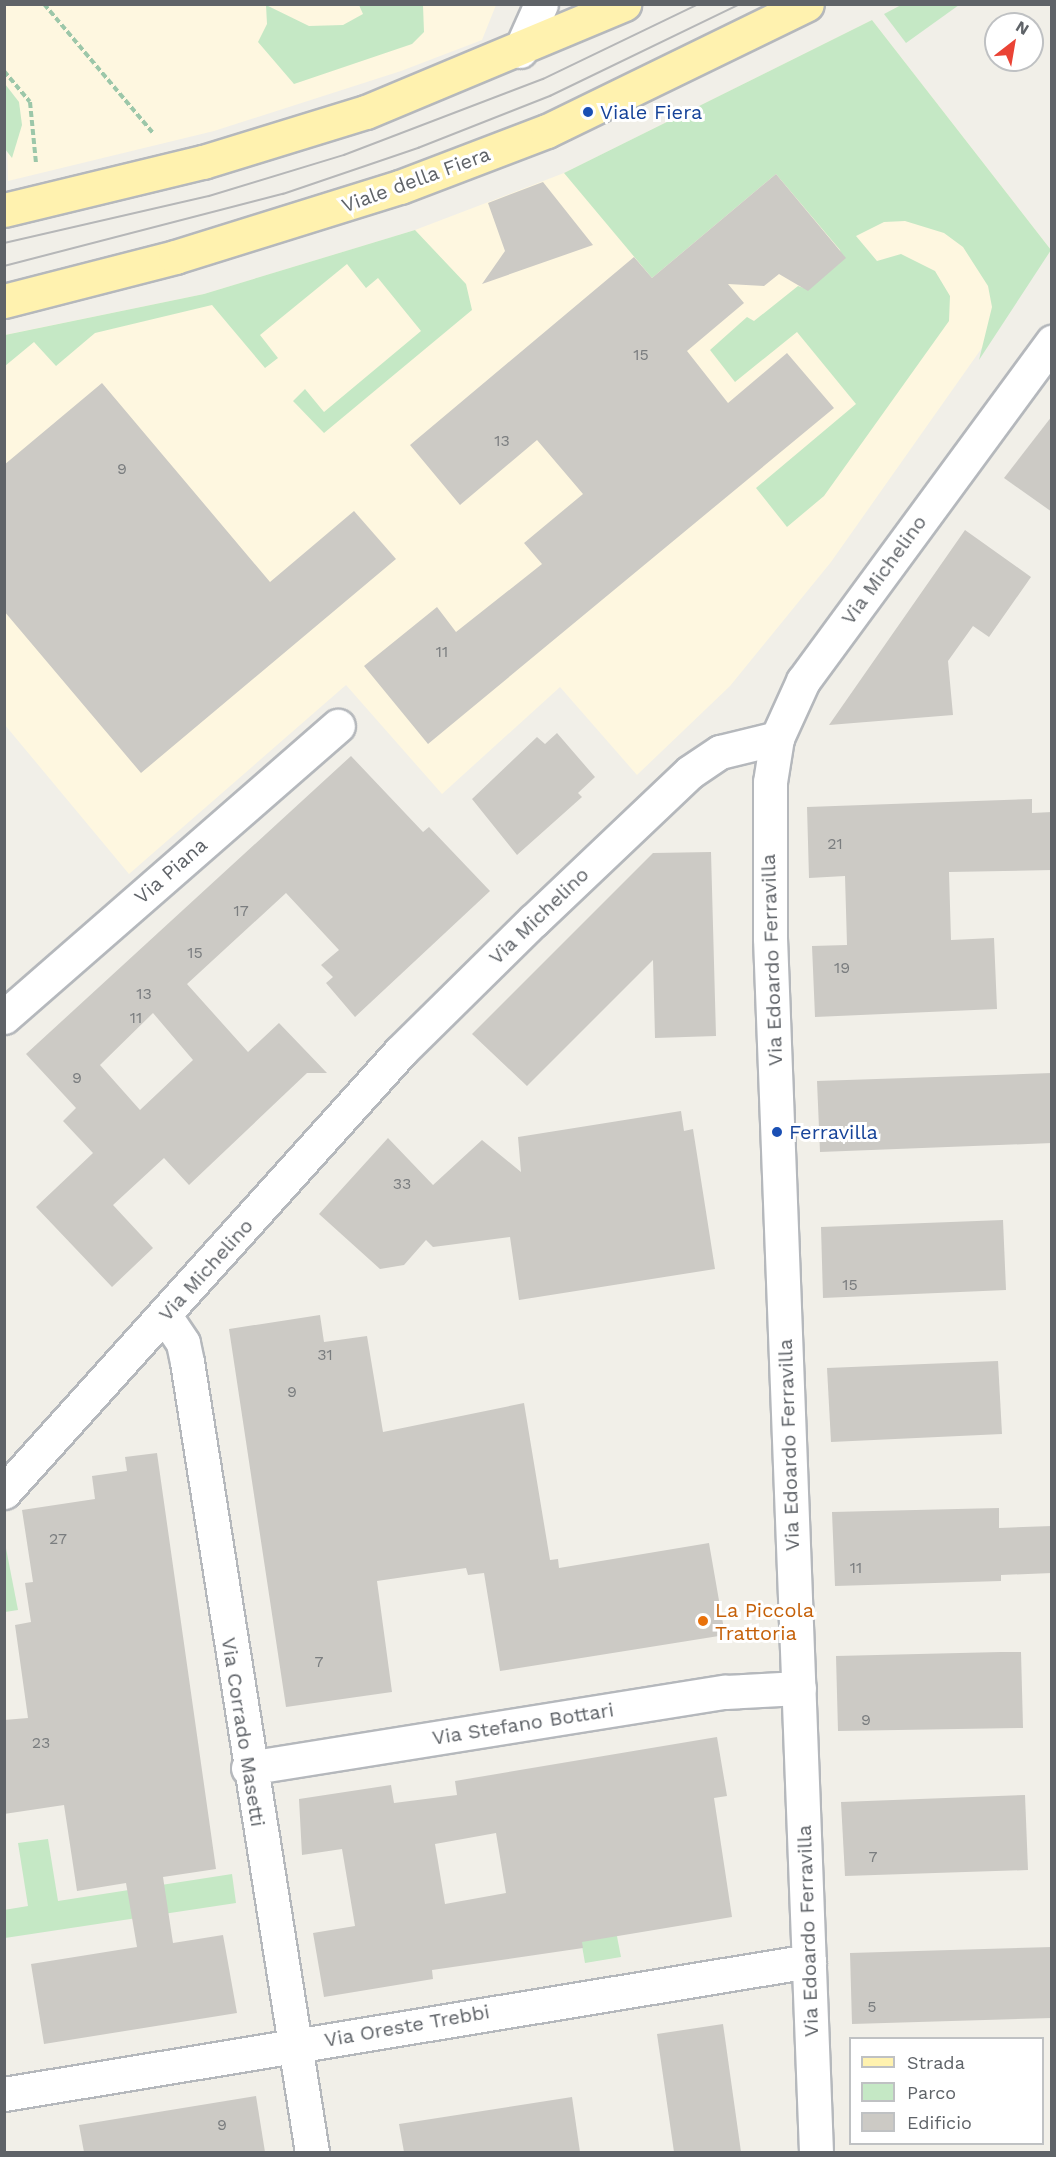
<!DOCTYPE html>
<html>
<head>
<meta charset="utf-8">
<style>
  body { margin:0 }
  #map { position:relative; width:1056px; height:2157px; overflow:hidden; background:#f1efe8; font-family:"Work Sans",sans-serif }
  div>[style] { position:absolute }
  .commercial>* { inset:0; background:#fef7e0 }
  .green>* { inset:0; background:#c5e8c5 }
  .building>* { inset:0; background:#cccac5 }
  .path>* { height:4px; margin-top:-2px; transform-origin:0; background:repeating-linear-gradient(90deg,#9cc7a9 0 6px,transparent 0 9px) }
  .roads { filter:drop-shadow(2px 0 #b5b8bc) drop-shadow(-2px 0 #b5b8bc) drop-shadow(0 2px #b5b8bc) drop-shadow(0 -2px #b5b8bc) }
  .minor>* { height:33px; margin:-16.5px; padding:0 16.5px; transform-origin:16.5px; border-radius:16.5px; background:#fff }
  .major>* { height:33px; margin:-16.5px; padding:0 16.5px; transform-origin:16.5px; border-radius:16.5px; background:#fff2af }
  .tram>* { height:1.5px; margin:-0.75px; padding:0 0.75px; transform-origin:0.75px; border-radius:0.75px; background:#b6b7b8 }
  .dots>* { width:16px; height:16px; translate:-50% -50%; box-sizing:border-box; border:3px solid #fff; border-radius:50% }
  span { translate:-50% -50%; white-space:nowrap; text-align:center; line-height:1.15; -webkit-text-stroke:6px #fff; paint-order:stroke }
  .number-label { font-size:16px; color:#7a7d7f }
  .number-label span { -webkit-text-stroke-width:0 }
  .transit-label { font-size:20px; color:#164399 }
  .left { translate:0 -50%; text-align:left }
  .street-label { font-size:20px; color:#5f6368 }
  .food-label { font-size:20px; color:#c56008 }
  .frame { position:absolute; inset:0; border:6px solid #5f6368; pointer-events:none }
  .legend { position:absolute; left:849px; top:2037px; width:195px; height:108px; box-sizing:border-box; background:#fff; border:2px solid #bfc1c3; margin:0; padding:8px 10px; list-style:none; font-size:18px; color:#5f6368 }
  .legend li { display:flex; align-items:center; gap:12px; height:30px }
  .legend b { width:30px; border:2px solid #bfc1c3 }
  .north { position:absolute; left:984px; top:12px; width:60px; height:60px; box-sizing:border-box; background:#fff; border:2px solid #bfc1c3; border-radius:50%; rotate:31deg; font-size:16px; font-weight:700; line-height:24px; text-align:center; color:#5f6368 }
  .north::after { content:''; display:block; margin:auto; width:21px; height:27px; background:#ea4335; clip-path:polygon(50% 0,100% 100%,50% 72%,0 100%) }
</style>
</head>
<body>
<div id="map">
  <div class="commercial">
    <i style="clip-path:polygon(4px 5px,496px 5px,482px 40px,401px 71px,214px 131px,8px 181px)"></i>
    <i style="clip-path:polygon(872px 20px,1051px 250px,831px 562px,730px 686px,637px 775px,560px 687px,442px 794px,346px 685px,129px 874px,5px 725px,4px 335px,204px 294px,415px 230px,564px 173px)"></i>
  </div>
  <div class="green">
    <i style="clip-path:polygon(903px 4px,959px 4px,959px 5px,906px 43px,884px 14px)"></i>
    <i style="clip-path:polygon(266px 5px,309px 26px,343px 25px,363px 14px,359px 5px,423px 5px,424px 32px,412px 44px,294px 84px,258px 42px,267px 24px)"></i>
    <i style="clip-path:polygon(872px 20px,1051px 250px,979px 360px,992px 307px,988px 286px,963px 247px,944px 233px,905px 221px,884px 222px,856px 236px,877px 261px,901px 254px,935px 271px,950px 296px,949px 321px,824px 496px,787px 527px,756px 488px,856px 404px,797px 332px,735px 382px,710px 350px,747px 317px,754px 321px,798px 286px,807px 289px,841px 255px,840px 250px,776px 174px,652px 278px,564px 173px)"></i>
    <i style="clip-path:polygon(5px 84px,19px 102px,22px 125px,12px 158px,5px 149px)"></i>
    <i style="clip-path:polygon(415px 230px,466px 284px,472px 310px,324px 433px,293px 401px,305px 389px,324px 412px,421px 331px,378px 278px,366px 288px,347px 264px,260px 335px,278px 358px,265px 368px,212px 305px,95px 333px,56px 366px,34px 342px,5px 366px,5px 335px,204px 294px)"></i>
    <i style="clip-path:polygon(4px 1538px,18px 1610px,5px 1612px,4px 1612px)"></i>
    <i style="clip-path:polygon(48px 1839px,58px 1901px,232px 1874px,236px 1903px,5px 1938px,4px 1910px,28px 1906px,18px 1843px)"></i>
    <i style="clip-path:polygon(598px 1839px,621px 1957px,585px 1963px,570px 1877px)"></i>
  </div>
  <div class="building">
    <i style="clip-path:polygon(776px 174px,846px 258px,808px 291px,779px 274px,764px 286px,728px 284px,744px 303px,687px 351px,728px 403px,787px 353px,834px 408px,428px 744px,364px 666px,437px 607px,456px 632px,542px 564px,524px 543px,583px 494px,537px 440px,460px 505px,410px 445px,634px 257px,652px 278px)"></i>
    <i style="clip-path:polygon(543px 182px,593px 245px,482px 284px,505px 251px,488px 203px)"></i>
    <i style="clip-path:polygon(102px 383px,270px 582px,354px 511px,396px 559px,141px 773px,4px 611px,4px 465px)"></i>
    <i style="clip-path:polygon(1052px 416px,1052px 512px,1004px 478px)"></i>
    <i style="clip-path:polygon(965px 530px,1031px 577px,989px 637px,973px 626px,948px 661px,953px 715px,829px 725px)"></i>
    <i style="clip-path:polygon(557px 733px,595px 777px,578px 793px,582px 797px,517px 855px,472px 799px,537px 737px,545px 744px)"></i>
    <i style="clip-path:polygon(evenodd,351px 756px,423px 832px,429px 827px,490px 891px,355px 1017px,326px 983px,333px 977px,321px 965px,339px 950px,286px 893px,187px 984px,248px 1052px,279px 1023px,327px 1073px,307px 1073px,189px 1185px,164px 1158px,113px 1205px,153px 1248px,112px 1287px,36px 1207px,93px 1153px,63px 1121px,76px 1108px,26px 1054px,351px 756px,153px 1013px,193px 1060px,140px 1110px,100px 1065px,153px 1013px)"></i>
    <i style="clip-path:polygon(1032px 799px,1032px 813px,1052px 812px,1052px 870px,949px 872px,951px 940px,994px 938px,997px 1009px,815px 1017px,812px 946px,847px 945px,845px 876px,809px 878px,807px 807px)"></i>
    <i style="clip-path:polygon(711px 852px,716px 1036px,655px 1038px,653px 960px,527px 1086px,472px 1034px,653px 853px)"></i>
    <i style="clip-path:polygon(1052px 1073px,1052px 1143px,820px 1152px,817px 1081px)"></i>
    <i style="clip-path:polygon(681px 1111px,684px 1131px,693px 1129px,715px 1269px,519px 1300px,510px 1237px,433px 1247px,426px 1240px,404px 1265px,380px 1269px,319px 1214px,388px 1138px,433px 1185px,482px 1140px,521px 1172px,518px 1137px)"></i>
    <i style="clip-path:polygon(1003px 1220px,1006px 1290px,823px 1298px,821px 1227px)"></i>
    <i style="clip-path:polygon(320px 1315px,324px 1342px,367px 1336px,383px 1432px,524px 1403px,550px 1560px,558px 1559px,559px 1568px,709px 1543px,725px 1635px,500px 1671px,484px 1573px,468px 1575px,466px 1568px,377px 1581px,392px 1692px,286px 1707px,229px 1329px)"></i>
    <i style="clip-path:polygon(998px 1361px,1002px 1434px,831px 1442px,827px 1368px)"></i>
    <i style="clip-path:polygon(157px 1453px,216px 1869px,163px 1877px,173px 1943px,223px 1935px,237px 2013px,44px 2044px,31px 1964px,137px 1947px,126px 1883px,77px 1891px,64px 1805px,4px 1814px,4px 1720px,28px 1718px,15px 1625px,31px 1622px,25px 1583px,33px 1582px,22px 1510px,95px 1499px,92px 1476px,127px 1471px,125px 1457px)"></i>
    <i style="clip-path:polygon(999px 1508px,999px 1528px,1052px 1526px,1052px 1573px,1001px 1575px,1001px 1581px,835px 1586px,832px 1512px)"></i>
    <i style="clip-path:polygon(1001px 1652px,1021px 1652px,1023px 1728px,838px 1731px,836px 1656px)"></i>
    <i style="clip-path:polygon(evenodd,717px 1737px,727px 1796px,714px 1798px,732px 1917px,582px 1942px,583px 1948px,432px 1970px,433px 1979px,324px 1997px,313px 1933px,355px 1926px,342px 1849px,302px 1855px,299px 1799px,391px 1785px,394px 1803px,457px 1795px,455px 1781px,717px 1737px,496px 1833px,506px 1893px,445px 1904px,435px 1844px,496px 1833px)"></i>
    <i style="clip-path:polygon(1025px 1795px,1028px 1870px,845px 1876px,841px 1802px)"></i>
    <i style="clip-path:polygon(1052px 1947px,1052px 2018px,852px 2024px,850px 1953px)"></i>
    <i style="clip-path:polygon(723px 2024px,741px 2152px,674px 2152px,657px 2034px)"></i>
    <i style="clip-path:polygon(256px 2096px,265px 2152px,84px 2152px,79px 2125px)"></i>
    <i style="clip-path:polygon(572px 2097px,580px 2152px,404px 2152px,399px 2124px)"></i>
  </div>
  <div class="path">
    <i style="left:44px;top:4px;width:170px;rotate:49.8deg"></i>
    <i style="left:4px;top:71px;width:40px;rotate:50deg"></i>
    <i style="left:30px;top:102px;width:61px;rotate:84.4deg"></i>
  </div>
  <div class="roads">
    <div class="minor">
      <i style="left:520px;top:51px;width:51px;rotate:-65.9deg"></i>
      <i style="left:4px;top:1017px;width:443px;rotate:-41.1deg"></i>
      <i style="left:165px;top:1316px;width:32px;rotate:56deg"></i>
      <i style="left:183px;top:1343px;width:19px;rotate:78deg"></i>
      <i style="left:187px;top:1362px;width:800px;rotate:81.01deg"></i>
      <i style="left:4px;top:1492px;width:592px;rotate:-48.01deg"></i>
      <i style="left:400px;top:1052px;width:187px;rotate:-44.6deg"></i>
      <i style="left:533px;top:921px;width:216px;rotate:-43.5deg"></i>
      <i style="left:690px;top:772px;width:36px;rotate:-34deg"></i>
      <i style="left:720px;top:752px;width:59px;rotate:-13.8deg"></i>
      <i style="left:248px;top:1768px;width:483px;rotate:-9.1deg"></i>
      <i style="left:725px;top:1692px;width:74px;rotate:-3.1deg"></i>
      <i style="left:4px;top:2094px;width:816px;rotate:-9.38deg"></i>
      <i style="left:816px;top:2152px;width:1215px;rotate:-92.17deg"></i>
      <i style="left:770px;top:938px;width:156px;rotate:-90deg"></i>
      <i style="left:770px;top:782px;width:45px;rotate:-81deg"></i>
      <i style="left:777px;top:738px;width:63px;rotate:-65.5deg"></i>
      <i style="left:803px;top:681px;width:421px;rotate:-53.7deg"></i>
    </div>
    <div class="major">
      <i style="left:4px;top:210px;width:205px;rotate:-13.6deg"></i>
      <i style="left:203px;top:162px;width:170px;rotate:-17.1deg"></i>
      <i style="left:366px;top:112px;width:280px;rotate:-22.7deg"></i>
      <i style="left:4px;top:301px;width:177px;rotate:-14.4deg"></i>
      <i style="left:175px;top:257px;width:236px;rotate:-17.3deg"></i>
      <i style="left:400px;top:187px;width:157px;rotate:-20.9deg"></i>
      <i style="left:547px;top:131px;width:289px;rotate:-26deg"></i>
    </div>
  </div>
  <div class="tram">
    <i style="left:4px;top:243px;width:210px;rotate:-12.9deg"></i>
    <i style="left:209px;top:196px;width:141px;rotate:-16.9deg"></i>
    <i style="left:344px;top:155px;width:213px;rotate:-20.9deg"></i>
    <i style="left:543px;top:79px;width:173px;rotate:-25.7deg"></i>
    <i style="left:4px;top:266px;width:288px;rotate:-14.5deg"></i>
    <i style="left:283px;top:194px;width:143px;rotate:-18.8deg"></i>
    <i style="left:418px;top:148px;width:142px;rotate:-21.5deg"></i>
    <i style="left:550px;top:96px;width:211px;rotate:-25.8deg"></i>
  </div>
  <div class="dots">
    <i style="left:588px;top:112px;background:#1a4fb4"></i>
    <i style="left:777px;top:1132px;background:#1a4fb4"></i>
    <i style="left:703px;top:1621px;background:#e8710a"></i>
  </div>
  <div class="number-label">
    <span style="left:641px;top:355px">15</span>
    <span style="left:502px;top:441px">13</span>
    <span style="left:122px;top:469px">9</span>
    <span style="left:442px;top:652px">11</span>
    <span style="left:835px;top:844px">21</span>
    <span style="left:241px;top:911px">17</span>
    <span style="left:195px;top:953px">15</span>
    <span style="left:842px;top:968px">19</span>
    <span style="left:144px;top:994px">13</span>
    <span style="left:136px;top:1018px">11</span>
    <span style="left:77px;top:1078px">9</span>
    <span style="left:402px;top:1184px">33</span>
    <span style="left:850px;top:1285px">15</span>
    <span style="left:325px;top:1355px">31</span>
    <span style="left:292px;top:1392px">9</span>
    <span style="left:58px;top:1539px">27</span>
    <span style="left:856px;top:1568px">11</span>
    <span style="left:319px;top:1662px">7</span>
    <span style="left:866px;top:1720px">9</span>
    <span style="left:41px;top:1743px">23</span>
    <span style="left:873px;top:1857px">7</span>
    <span style="left:872px;top:2007px">5</span>
    <span style="left:222px;top:2125px">9</span>
  </div>
  <div class="transit-label">
    <span class="left" style="left:600px;top:112px">Viale Fiera</span>
    <span class="left" style="left:789px;top:1132px">Ferravilla</span>
  </div>
  <div class="street-label">
    <span style="left:416px;top:180px;rotate:-20deg">Viale della Fiera</span>
    <span style="left:884px;top:570px;rotate:-54deg">Via Michelino</span>
    <span style="left:171px;top:871px;rotate:-41deg">Via Piana</span>
    <span style="left:539px;top:916px;rotate:-44deg">Via Michelino</span>
    <span style="left:772px;top:960px;rotate:-92deg">Via Edoardo Ferravilla</span>
    <span style="left:206px;top:1270px;rotate:-48deg">Via Michelino</span>
    <span style="left:789px;top:1445px;rotate:-92deg">Via Edoardo Ferravilla</span>
    <span style="left:523px;top:1724px;rotate:-9deg">Via Stefano Bottari</span>
    <span style="left:243px;top:1732px;rotate:81deg">Via Corrado Masetti</span>
    <span style="left:808px;top:1931px;rotate:-92deg">Via Edoardo Ferravilla</span>
    <span style="left:407px;top:2026px;rotate:-10deg">Via Oreste Trebbi</span>
  </div>
  <div class="food-label">
    <span class="left" style="left:715px;top:1622px">La Piccola<br>Trattoria</span>
  </div>
  <div class="frame"></div>
  <ul class="legend">
  <li><b style="height:8px;background:#fff2af"></b>Strada</li>
  <li><b style="height:16px;background:#c5e8c5"></b>Parco</li>
  <li><b style="height:16px;background:#cccac5"></b>Edificio</li>
  </ul>
  <div class="north">N</div>
</div>
</body>
</html>
